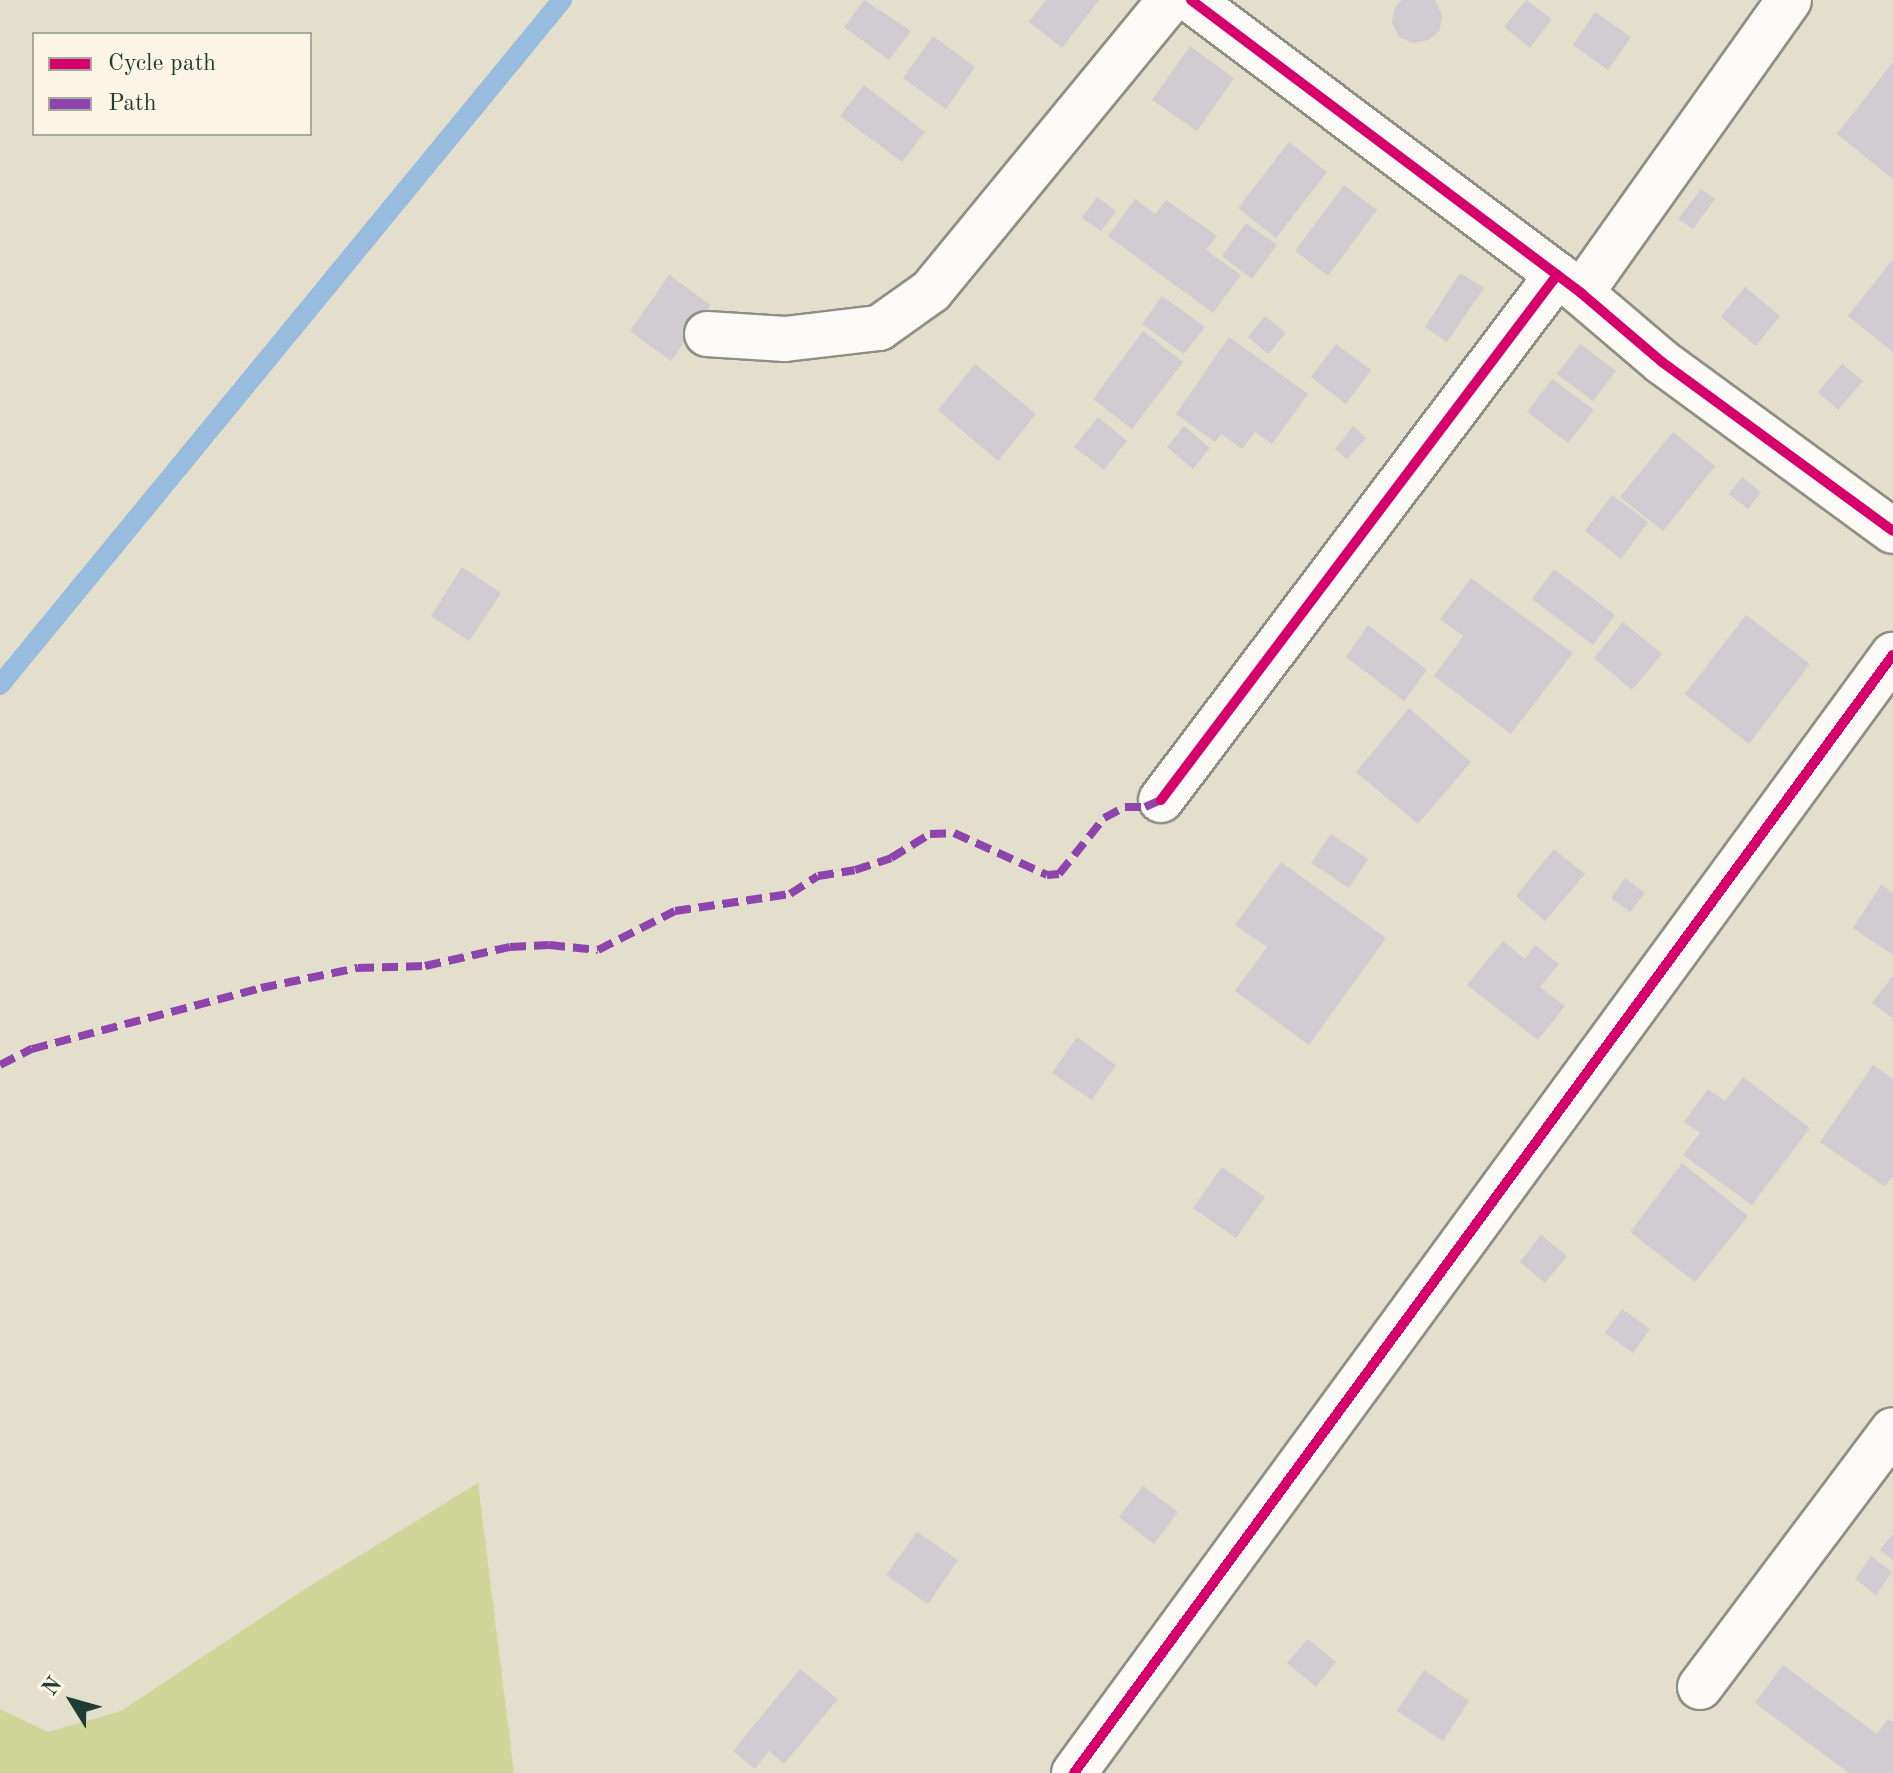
<!DOCTYPE html>
<html>
<head>
<meta charset="utf-8">
<style>
  body { margin:0 }
  #map { position:relative; width:1893px; height:1773px; overflow:hidden; background:#e4decc; font-family:"Old Standard TT",serif }
  div>[style] { position:absolute }
  .green>* { inset:0; background:#d0d599 }
  .stream>* { height:20px; margin:-10px; padding:0 10px; transform-origin:10px; border-radius:10px; background:#98bcde }
  .building>* { inset:0; background:#d1ccd1 }
  .roads { filter:drop-shadow(2px 0 #8d8f84) drop-shadow(-2px 0 #8d8f84) drop-shadow(0 2px #8d8f84) drop-shadow(0 -2px #8d8f84) }
  .minor>* { height:44px; margin:-22px; padding:0 22px; transform-origin:22px; border-radius:22px; background:#fbfaf7 }
  .quiet>* { height:8px; margin-top:-4px; transform-origin:0; background:repeating-linear-gradient(90deg,#8e44ad 0 16px,transparent 0 24px) }
  .cycleway>* { height:10px; margin:-5px; padding:0 5px; transform-origin:5px; border-radius:5px; background:#d6006c }
  span { translate:-50% -50%; white-space:nowrap; text-align:center; line-height:1.15; -webkit-text-stroke:6px #fcf5e5; paint-order:stroke }
  .legend { position:absolute; left:32px; top:32px; width:280px; height:104px; box-sizing:border-box; background:#fcf5e5; border:2px solid #a4ab9e; margin:0; padding:10px 14px; list-style:none; font-size:24px; color:#1f3d34 }
  .legend li { display:flex; align-items:center; gap:16px; height:40px }
  .legend b { width:40px; border:2px solid #a4ab9e }
  .north { position:absolute; left:32px; top:1661px; width:80px; height:80px; -webkit-text-stroke:6px #fcf5e5; paint-order:stroke; rotate:307deg; font-size:22px; font-weight:700; line-height:32px; text-align:center; color:#1f3d34 }
  .north::after { content:''; display:block; margin:auto; width:28px; height:36px; background:#1f3d34; clip-path:polygon(50% 0,100% 100%,50% 72%,0 100%) }
</style>
</head>
<body>
<div id="map">
  <div class="green">
    <i style="clip-path:polygon(478px 1483px,514px 1773px,0 1773px,0 1709px,48px 1732px,121px 1711px,302px 1591px)"></i>
  </div>
  <div class="stream">
    <i style="left:0;top:685px;width:886px;rotate:-50.63deg"></i>
  </div>
  <div class="building">
    <i style="clip-path:polygon(864px 0,911px 31px,889px 60px,844px 27px)"></i>
    <i style="clip-path:polygon(1046px 0,1099px 0,1062px 48px,1029px 22px)"></i>
    <i style="clip-path:polygon(1402px 0,1435px 0,1442px 14px,1440px 30px,1429px 40px,1413px 43px,1399px 37px,1392px 23px,1394px 8px)"></i>
    <i style="clip-path:polygon(1526px 0,1552px 19px,1530px 48px,1504px 27px)"></i>
    <i style="clip-path:polygon(1595px 12px,1631px 37px,1608px 70px,1573px 45px)"></i>
    <i style="clip-path:polygon(933px 36px,975px 67px,946px 109px,903px 78px)"></i>
    <i style="clip-path:polygon(1190px 46px,1234px 78px,1197px 131px,1152px 100px)"></i>
    <i style="clip-path:polygon(1893px 62px,1893px 179px,1837px 134px)"></i>
    <i style="clip-path:polygon(864px 85px,925px 132px,902px 162px,840px 116px)"></i>
    <i style="clip-path:polygon(1289px 142px,1327px 172px,1276px 238px,1238px 208px)"></i>
    <i style="clip-path:polygon(1344px 185px,1377px 210px,1328px 276px,1295px 251px)"></i>
    <i style="clip-path:polygon(1701px 189px,1715px 199px,1693px 229px,1678px 219px)"></i>
    <i style="clip-path:polygon(1097px 197px,1116px 211px,1101px 231px,1082px 218px)"></i>
    <i style="clip-path:polygon(1135px 199px,1155px 214px,1166px 200px,1217px 236px,1206px 250px,1241px 275px,1213px 313px,1108px 236px)"></i>
    <i style="clip-path:polygon(1246px 223px,1277px 245px,1252px 279px,1222px 256px)"></i>
    <i style="clip-path:polygon(1893px 259px,1893px 352px,1848px 316px)"></i>
    <i style="clip-path:polygon(1460px 273px,1484px 288px,1447px 342px,1425px 327px)"></i>
    <i style="clip-path:polygon(669px 275px,711px 305px,671px 361px,630px 331px)"></i>
    <i style="clip-path:polygon(1745px 287px,1780px 316px,1756px 346px,1721px 317px)"></i>
    <i style="clip-path:polygon(1162px 296px,1205px 327px,1184px 354px,1142px 324px)"></i>
    <i style="clip-path:polygon(1265px 316px,1286px 333px,1268px 354px,1248px 337px)"></i>
    <i style="clip-path:polygon(1143px 331px,1183px 362px,1132px 429px,1093px 399px)"></i>
    <i style="clip-path:polygon(1229px 337px,1308px 394px,1272px 444px,1255px 432px,1242px 449px,1221px 434px,1215px 442px,1176px 414px)"></i>
    <i style="clip-path:polygon(1336px 344px,1371px 370px,1346px 404px,1311px 377px)"></i>
    <i style="clip-path:polygon(1580px 344px,1616px 371px,1593px 401px,1557px 374px)"></i>
    <i style="clip-path:polygon(975px 364px,1036px 414px,998px 461px,938px 410px)"></i>
    <i style="clip-path:polygon(1842px 364px,1863px 381px,1838px 410px,1818px 392px)"></i>
    <i style="clip-path:polygon(1552px 379px,1594px 410px,1568px 443px,1527px 412px)"></i>
    <i style="clip-path:polygon(1098px 417px,1127px 441px,1104px 470px,1074px 447px)"></i>
    <i style="clip-path:polygon(1184px 426px,1210px 448px,1193px 469px,1167px 447px)"></i>
    <i style="clip-path:polygon(1353px 426px,1366px 438px,1347px 459px,1335px 449px)"></i>
    <i style="clip-path:polygon(1673px 432px,1715px 466px,1663px 531px,1620px 497px)"></i>
    <i style="clip-path:polygon(1742px 477px,1761px 492px,1748px 509px,1729px 494px)"></i>
    <i style="clip-path:polygon(1612px 495px,1648px 522px,1621px 559px,1585px 531px)"></i>
    <i style="clip-path:polygon(462px 567px,501px 593px,469px 641px,431px 616px)"></i>
    <i style="clip-path:polygon(1554px 569px,1615px 615px,1593px 645px,1532px 599px)"></i>
    <i style="clip-path:polygon(1471px 578px,1573px 653px,1511px 734px,1434px 676px,1463px 636px,1440px 619px)"></i>
    <i style="clip-path:polygon(1746px 615px,1810px 664px,1749px 744px,1685px 694px)"></i>
    <i style="clip-path:polygon(1623px 622px,1662px 654px,1632px 690px,1594px 658px)"></i>
    <i style="clip-path:polygon(1368px 625px,1427px 670px,1404px 701px,1346px 657px)"></i>
    <i style="clip-path:polygon(1409px 708px,1471px 762px,1418px 824px,1356px 772px)"></i>
    <i style="clip-path:polygon(1331px 834px,1368px 859px,1349px 888px,1311px 863px)"></i>
    <i style="clip-path:polygon(1554px 849px,1585px 874px,1545px 921px,1516px 896px)"></i>
    <i style="clip-path:polygon(1281px 862px,1386px 938px,1309px 1045px,1235px 991px,1267px 947px,1235px 925px)"></i>
    <i style="clip-path:polygon(1625px 878px,1645px 893px,1630px 912px,1611px 898px)"></i>
    <i style="clip-path:polygon(1881px 885px,1893px 893px,1893px 955px,1853px 928px)"></i>
    <i style="clip-path:polygon(1503px 941px,1525px 959px,1535px 945px,1559px 964px,1540px 987px,1565px 1006px,1538px 1040px,1467px 985px)"></i>
    <i style="clip-path:polygon(1893px 975px,1893px 1018px,1872px 1003px)"></i>
    <i style="clip-path:polygon(1077px 1037px,1116px 1065px,1092px 1100px,1052px 1073px)"></i>
    <i style="clip-path:polygon(1873px 1065px,1893px 1079px,1893px 1177px,1884px 1186px,1820px 1142px)"></i>
    <i style="clip-path:polygon(1743px 1077px,1810px 1128px,1752px 1205px,1683px 1155px,1700px 1133px,1684px 1122px,1708px 1089px,1725px 1101px)"></i>
    <i style="clip-path:polygon(1682px 1163px,1748px 1216px,1695px 1282px,1630px 1232px)"></i>
    <i style="clip-path:polygon(1222px 1167px,1265px 1197px,1236px 1238px,1193px 1208px)"></i>
    <i style="clip-path:polygon(1541px 1235px,1567px 1256px,1545px 1283px,1520px 1262px)"></i>
    <i style="clip-path:polygon(1622px 1309px,1650px 1329px,1633px 1353px,1605px 1333px)"></i>
    <i style="clip-path:polygon(1143px 1486px,1178px 1512px,1154px 1544px,1119px 1517px)"></i>
    <i style="clip-path:polygon(917px 1532px,958px 1560px,928px 1604px,886px 1575px)"></i>
    <i style="clip-path:polygon(1893px 1534px,1893px 1560px,1880px 1550px)"></i>
    <i style="clip-path:polygon(1871px 1556px,1892px 1572px,1876px 1595px,1855px 1579px)"></i>
    <i style="clip-path:polygon(1308px 1639px,1336px 1662px,1316px 1687px,1287px 1663px)"></i>
    <i style="clip-path:polygon(1783px 1665px,1877px 1734px,1888px 1719px,1893px 1722px,1893px 1773px,1849px 1773px,1755px 1703px)"></i>
    <i style="clip-path:polygon(800px 1669px,838px 1699px,784px 1764px,769px 1751px,755px 1769px,733px 1751px)"></i>
    <i style="clip-path:polygon(1424px 1670px,1469px 1701px,1443px 1741px,1397px 1711px)"></i>
  </div>
  <div class="roads">
    <div class="minor">
      <i style="left:1191px;top:0;width:488px;rotate:36.9deg"></i>
      <i style="left:1581px;top:293px;width:106px;rotate:40.4deg"></i>
      <i style="left:1662px;top:362px;width:286px;rotate:36.2deg"></i>
      <i style="left:1581px;top:293px;width:359px;rotate:-54.6deg"></i>
      <i style="left:707px;top:334px;width:78px;rotate:3.7deg"></i>
      <i style="left:785px;top:339px;width:95px;rotate:-6.7deg"></i>
      <i style="left:879px;top:328px;width:64px;rotate:-35.4deg"></i>
      <i style="left:931px;top:291px;width:377px;rotate:-50.6deg"></i>
      <i style="left:1161px;top:800px;width:658px;rotate:-52.97deg"></i>
      <i style="left:1700px;top:1687px;width:321px;rotate:-53.1deg"></i>
      <i style="left:1074px;top:1773px;width:1386px;rotate:-53.78deg"></i>
    </div>
  </div>
  <div class="quiet">
    <i style="left:0;top:1065px;width:36px;rotate:-27deg"></i>
    <i style="left:32px;top:1049px;width:237px;rotate:-14.9deg"></i>
    <i style="left:261px;top:988px;width:99px;rotate:-11.7deg"></i>
    <i style="left:358px;top:968px;width:67px;rotate:-1.7deg"></i>
    <i style="left:425px;top:966px;width:87px;rotate:-12.6deg"></i>
    <i style="left:510px;top:947px;width:39px;rotate:-3deg"></i>
    <i style="left:549px;top:945px;width:49px;rotate:5.8deg"></i>
    <i style="left:598px;top:950px;width:86px;rotate:-26.9deg"></i>
    <i style="left:675px;top:911px;width:116px;rotate:-8.4deg"></i>
    <i style="left:790px;top:894px;width:33px;rotate:-33deg"></i>
    <i style="left:818px;top:876px;width:37px;rotate:-9deg"></i>
    <i style="left:855px;top:870px;width:38px;rotate:-18deg"></i>
    <i style="left:891px;top:858px;width:46px;rotate:-31.6deg"></i>
    <i style="left:930px;top:834px;width:24px;rotate:-2deg"></i>
    <i style="left:954px;top:833px;width:102px;rotate:24.3deg"></i>
    <i style="left:1047px;top:875px;width:12px;rotate:-5deg"></i>
    <i style="left:1059px;top:874px;width:72px;rotate:-51.2deg"></i>
    <i style="left:1104px;top:818px;width:24px;rotate:-28deg"></i>
    <i style="left:1125px;top:807px;width:20px"></i>
    <i style="left:1145px;top:807px;width:17px;rotate:-24deg"></i>
  </div>
  <div class="cycleway">
    <i style="left:1191px;top:0;width:488px;rotate:36.9deg"></i>
    <i style="left:1581px;top:293px;width:106px;rotate:40.4deg"></i>
    <i style="left:1662px;top:362px;width:286px;rotate:36.2deg"></i>
    <i style="left:1161px;top:800px;width:658px;rotate:-52.97deg"></i>
    <i style="left:1074px;top:1773px;width:1386px;rotate:-53.78deg"></i>
  </div>
  <ul class="legend">
  <li><b style="height:10px;background:#d6006c"></b>Cycle path</li>
  <li><b style="height:10px;background:#8e44ad"></b>Path</li>
  </ul>
  <div class="north">N</div>
</div>
</body>
</html>
